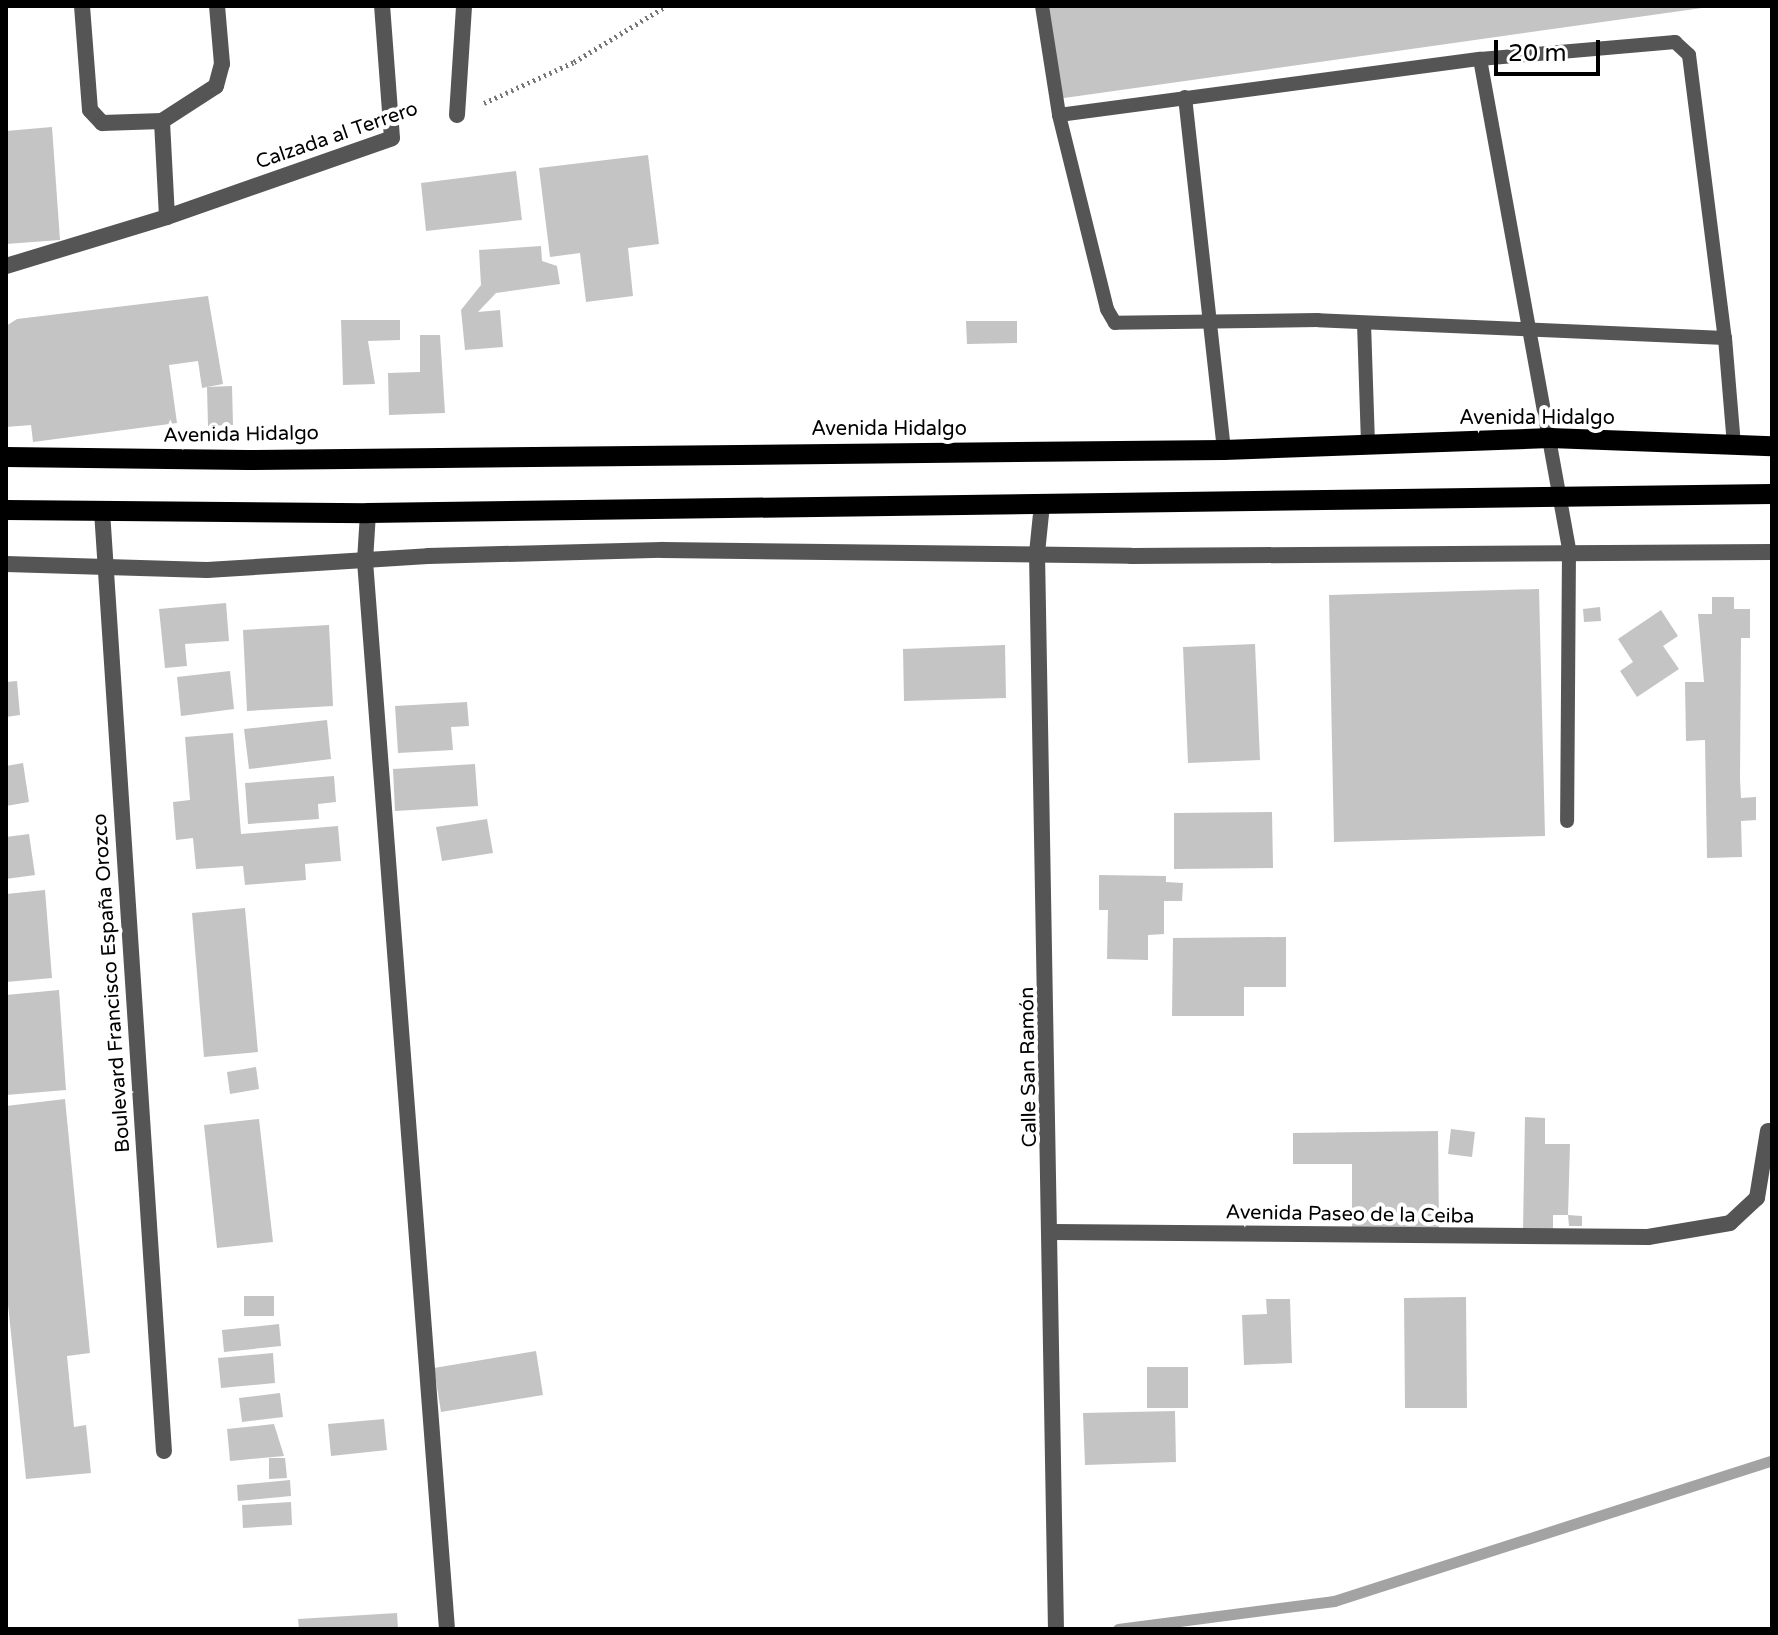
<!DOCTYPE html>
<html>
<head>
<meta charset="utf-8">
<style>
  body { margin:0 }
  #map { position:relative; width:1778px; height:1635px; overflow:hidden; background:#fff; font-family:"Varela Round",sans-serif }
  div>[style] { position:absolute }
  .stream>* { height:11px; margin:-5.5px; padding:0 5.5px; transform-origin:5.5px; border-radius:5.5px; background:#a3a3a3 }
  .building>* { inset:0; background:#c4c4c4 }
  .path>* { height:5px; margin-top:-2.5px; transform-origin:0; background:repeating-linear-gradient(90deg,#777 0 2px,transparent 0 6px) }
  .lane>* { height:14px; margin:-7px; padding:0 7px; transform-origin:7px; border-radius:7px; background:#555 }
  .street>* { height:16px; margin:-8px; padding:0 8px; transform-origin:8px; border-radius:8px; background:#555 }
  .primary>* { height:20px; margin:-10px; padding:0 10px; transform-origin:10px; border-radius:10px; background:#000 }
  span { translate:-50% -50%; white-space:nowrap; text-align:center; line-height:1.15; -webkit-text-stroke:8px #fff; paint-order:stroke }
  .street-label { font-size:20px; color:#000 }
  .frame { position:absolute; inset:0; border:8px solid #000; pointer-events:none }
  .scale { position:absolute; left:1494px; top:40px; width:106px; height:36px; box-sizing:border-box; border:4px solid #000; border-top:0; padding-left:10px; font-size:24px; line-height:28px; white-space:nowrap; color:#000; -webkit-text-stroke:6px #fff; paint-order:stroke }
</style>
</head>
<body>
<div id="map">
  <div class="stream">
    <i style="left:1118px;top:1629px;width:218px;rotate:-7.4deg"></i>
    <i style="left:1334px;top:1601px;width:460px;rotate:-17.8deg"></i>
  </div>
  <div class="building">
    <i style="clip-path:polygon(1042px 6px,1702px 6px,1702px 8px,1057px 99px)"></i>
    <i style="clip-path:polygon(52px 127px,60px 240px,6px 244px,6px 131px)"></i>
    <i style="clip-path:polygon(648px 155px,659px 244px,628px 248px,633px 296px,586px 302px,580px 253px,550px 257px,539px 168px)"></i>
    <i style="clip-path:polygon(516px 171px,522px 220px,426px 231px,421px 183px)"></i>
    <i style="clip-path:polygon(541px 246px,542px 261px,557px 266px,560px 284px,496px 293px,478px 312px,500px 310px,503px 347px,465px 350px,461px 310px,481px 285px,479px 250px)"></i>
    <i style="clip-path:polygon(208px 296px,223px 384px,202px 388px,198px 361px,169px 365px,177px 423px,33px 442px,31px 425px,6px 427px,6px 326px,17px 319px)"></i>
    <i style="clip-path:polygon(341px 320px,400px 320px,400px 340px,368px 341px,375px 384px,343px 385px)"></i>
    <i style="clip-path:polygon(966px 321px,1017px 321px,1017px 343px,967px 344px)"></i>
    <i style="clip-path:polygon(420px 335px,440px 335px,445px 413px,389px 415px,388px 373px,420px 372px)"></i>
    <i style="clip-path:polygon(232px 386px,233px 425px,208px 426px,207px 387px)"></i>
    <i style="clip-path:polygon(1539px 589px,1545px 836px,1334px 842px,1329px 595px)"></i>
    <i style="clip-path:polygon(1712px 597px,1734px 597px,1734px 609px,1750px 609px,1750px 638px,1741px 638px,1740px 779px,1741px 798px,1756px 797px,1756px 820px,1741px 821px,1742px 857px,1707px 858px,1705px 740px,1686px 741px,1685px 682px,1704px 682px,1698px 614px,1712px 614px)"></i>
    <i style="clip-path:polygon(226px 603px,229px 641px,185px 644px,187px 666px,165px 668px,159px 609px)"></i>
    <i style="clip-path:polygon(1600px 607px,1601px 621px,1584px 622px,1583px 609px)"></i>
    <i style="clip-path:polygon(1661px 610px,1678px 636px,1663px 646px,1679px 669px,1637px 697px,1620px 671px,1633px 662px,1618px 639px)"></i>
    <i style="clip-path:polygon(329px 625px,333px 706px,247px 711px,243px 630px)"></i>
    <i style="clip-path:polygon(1255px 644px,1260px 760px,1188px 763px,1183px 647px)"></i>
    <i style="clip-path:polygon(1005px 645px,1006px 698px,904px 701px,903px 649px)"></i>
    <i style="clip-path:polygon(230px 671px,234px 709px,181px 716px,177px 677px)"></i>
    <i style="clip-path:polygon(17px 681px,20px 715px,6px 717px,6px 682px)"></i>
    <i style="clip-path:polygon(467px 702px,469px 726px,451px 727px,453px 750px,398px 753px,395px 706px)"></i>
    <i style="clip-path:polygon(327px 720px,331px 759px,249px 769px,244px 729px)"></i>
    <i style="clip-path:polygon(233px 733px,241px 834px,338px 826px,341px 861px,305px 864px,306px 880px,245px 885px,243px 866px,196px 869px,193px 838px,176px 840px,173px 802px,190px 800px,185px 737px)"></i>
    <i style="clip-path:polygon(23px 763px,29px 802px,6px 806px,6px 766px)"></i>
    <i style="clip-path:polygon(475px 764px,478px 806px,395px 811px,393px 769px)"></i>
    <i style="clip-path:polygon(334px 776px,336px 802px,318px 804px,319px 819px,248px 824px,245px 783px)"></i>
    <i style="clip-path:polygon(1272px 812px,1273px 868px,1174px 869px,1174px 813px)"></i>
    <i style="clip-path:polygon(487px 819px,493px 853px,442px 861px,436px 827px)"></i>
    <i style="clip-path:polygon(29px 834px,35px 875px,6px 879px,6px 837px)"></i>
    <i style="clip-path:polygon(1099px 875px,1166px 876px,1166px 882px,1183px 883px,1182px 901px,1164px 901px,1164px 934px,1148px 935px,1148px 960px,1107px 959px,1108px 910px,1099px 910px)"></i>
    <i style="clip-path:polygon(45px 890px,52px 978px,6px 982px,6px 894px)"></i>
    <i style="clip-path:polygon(245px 908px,258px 1052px,204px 1057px,192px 913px)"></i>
    <i style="clip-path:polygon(1286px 937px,1286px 987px,1244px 987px,1244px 1016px,1172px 1016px,1173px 938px)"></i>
    <i style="clip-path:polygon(59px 990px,66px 1090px,6px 1095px,6px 995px)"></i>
    <i style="clip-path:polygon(256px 1067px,259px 1089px,230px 1094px,227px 1072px)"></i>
    <i style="clip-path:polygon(65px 1099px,90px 1353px,67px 1356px,74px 1427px,86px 1425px,91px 1473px,26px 1479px,6px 1285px,6px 1106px)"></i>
    <i style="clip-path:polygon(1525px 1117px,1545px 1118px,1545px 1144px,1570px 1144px,1568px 1215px,1553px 1215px,1553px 1231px,1523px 1230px)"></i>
    <i style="clip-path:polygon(259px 1119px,273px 1242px,217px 1248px,204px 1125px)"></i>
    <i style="clip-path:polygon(1451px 1129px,1475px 1132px,1472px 1157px,1448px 1154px)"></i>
    <i style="clip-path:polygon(1438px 1131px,1439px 1229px,1352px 1230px,1352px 1164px,1293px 1164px,1293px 1133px)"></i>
    <i style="clip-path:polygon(1568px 1215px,1582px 1216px,1582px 1226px,1569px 1226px)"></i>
    <i style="clip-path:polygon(244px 1296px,274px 1296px,274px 1316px,244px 1316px)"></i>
    <i style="clip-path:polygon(1466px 1297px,1467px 1408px,1405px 1408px,1404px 1298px)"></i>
    <i style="clip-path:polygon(1266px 1299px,1290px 1299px,1292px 1363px,1244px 1365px,1242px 1315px,1267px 1314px)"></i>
    <i style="clip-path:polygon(279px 1324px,281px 1346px,224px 1352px,222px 1330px)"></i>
    <i style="clip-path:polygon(536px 1351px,543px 1395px,441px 1412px,434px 1368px)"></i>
    <i style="clip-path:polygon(273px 1353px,275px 1383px,221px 1388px,218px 1358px)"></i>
    <i style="clip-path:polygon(1147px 1367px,1188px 1367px,1188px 1408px,1147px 1408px)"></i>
    <i style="clip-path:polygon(280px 1393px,283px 1417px,242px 1422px,239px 1398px)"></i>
    <i style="clip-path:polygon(1175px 1411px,1176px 1462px,1085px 1465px,1083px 1413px)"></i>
    <i style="clip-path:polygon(384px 1419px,387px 1450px,331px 1456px,328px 1424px)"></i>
    <i style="clip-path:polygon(274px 1424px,284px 1456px,230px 1461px,227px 1429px)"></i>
    <i style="clip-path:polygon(269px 1458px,285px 1458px,287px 1478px,269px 1479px)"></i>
    <i style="clip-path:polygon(290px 1480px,291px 1496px,238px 1501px,237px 1485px)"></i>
    <i style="clip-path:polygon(291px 1502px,292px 1525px,243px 1528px,242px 1505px)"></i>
    <i style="clip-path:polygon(397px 1613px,398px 1629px,299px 1629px,298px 1619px)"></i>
  </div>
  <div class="path">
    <i style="left:484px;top:103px;width:99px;rotate:-24.5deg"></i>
    <i style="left:574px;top:62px;width:108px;rotate:-31.3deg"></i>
  </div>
  <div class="lane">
    <i style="left:1042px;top:6px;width:110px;rotate:81.1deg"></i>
    <i style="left:1480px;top:59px;width:498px;rotate:79.7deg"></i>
    <i style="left:1569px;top:549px;width:272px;rotate:90.4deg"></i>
    <i style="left:1185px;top:97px;width:355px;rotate:83.7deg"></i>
    <i style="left:1364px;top:323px;width:123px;rotate:88.1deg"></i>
    <i style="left:1725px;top:338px;width:407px;rotate:-177.5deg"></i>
    <i style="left:1318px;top:320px;width:203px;rotate:179.2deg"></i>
    <i style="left:1115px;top:323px;width:16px;rotate:-120deg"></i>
    <i style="left:1107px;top:309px;width:200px;rotate:-103.9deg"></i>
    <i style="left:1059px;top:115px;width:425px;rotate:-7.6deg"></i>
    <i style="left:1480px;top:59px;width:196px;rotate:-5deg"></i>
    <i style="left:1675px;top:42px;width:19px;rotate:43deg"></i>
    <i style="left:1689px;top:55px;width:285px;rotate:82.8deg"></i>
    <i style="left:1725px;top:338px;width:108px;rotate:85.2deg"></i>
  </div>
  <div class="street">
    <i style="left:82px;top:6px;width:104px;rotate:85.6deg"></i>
    <i style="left:90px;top:110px;width:18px;rotate:47deg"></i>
    <i style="left:102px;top:123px;width:60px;rotate:-1.9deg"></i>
    <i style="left:457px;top:115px;width:109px;rotate:-86.3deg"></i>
    <i style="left:167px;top:217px;width:96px;rotate:-93deg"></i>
    <i style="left:162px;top:121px;width:64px;rotate:-32.9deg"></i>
    <i style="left:216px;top:86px;width:23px;rotate:-75deg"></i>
    <i style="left:222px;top:64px;width:58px;rotate:-94.9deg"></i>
    <i style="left:6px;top:266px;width:168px;rotate:-16.9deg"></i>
    <i style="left:167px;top:217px;width:238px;rotate:-19.3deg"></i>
    <i style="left:392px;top:138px;width:132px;rotate:-94.3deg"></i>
    <i style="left:1042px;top:504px;width:49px;rotate:95.8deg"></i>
    <i style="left:1037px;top:553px;width:1076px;rotate:88.99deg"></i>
    <i style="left:102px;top:511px;width:942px;rotate:86.23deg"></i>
    <i style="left:368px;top:513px;width:48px;rotate:93.6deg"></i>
    <i style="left:365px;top:561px;width:1071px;rotate:85.61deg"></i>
    <i style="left:6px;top:564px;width:201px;rotate:1.7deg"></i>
    <i style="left:207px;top:570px;width:221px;rotate:-3.6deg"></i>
    <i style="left:428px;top:556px;width:234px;rotate:-1.5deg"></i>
    <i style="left:662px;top:550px;width:469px;rotate:0.7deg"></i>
    <i style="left:1131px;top:556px;width:641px;rotate:-0.36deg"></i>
    <i style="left:1053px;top:1232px;width:595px;rotate:0.48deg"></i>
    <i style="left:1648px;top:1237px;width:83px;rotate:-9.7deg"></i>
    <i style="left:1730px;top:1223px;width:37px;rotate:-43deg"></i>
    <i style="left:1757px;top:1198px;width:68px;rotate:-80.7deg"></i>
  </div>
  <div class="primary">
    <i style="left:6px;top:457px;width:242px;rotate:0.7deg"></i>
    <i style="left:248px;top:460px;width:976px;rotate:-0.59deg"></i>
    <i style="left:1224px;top:450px;width:326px;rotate:-2.1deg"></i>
    <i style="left:1550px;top:438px;width:222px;rotate:2.1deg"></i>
    <i style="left:6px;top:510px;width:362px;rotate:0.5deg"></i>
    <i style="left:368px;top:513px;width:1404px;rotate:-0.78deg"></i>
  </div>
  <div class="street-label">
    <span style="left:337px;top:136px;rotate:-19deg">Calzada al Terrero</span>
    <span style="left:1537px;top:418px">Avenida Hidalgo</span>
    <span style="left:889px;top:429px">Avenida Hidalgo</span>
    <span style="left:241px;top:435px;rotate:-1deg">Avenida Hidalgo</span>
    <span style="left:112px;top:983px;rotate:-94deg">Boulevard Francisco España Orozco</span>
    <span style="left:1029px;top:1067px;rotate:-91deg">Calle San Ramón</span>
    <span style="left:1350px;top:1215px;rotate:1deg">Avenida Paseo de la Ceiba</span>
  </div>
  <div class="frame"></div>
  <div class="scale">20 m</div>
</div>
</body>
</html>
